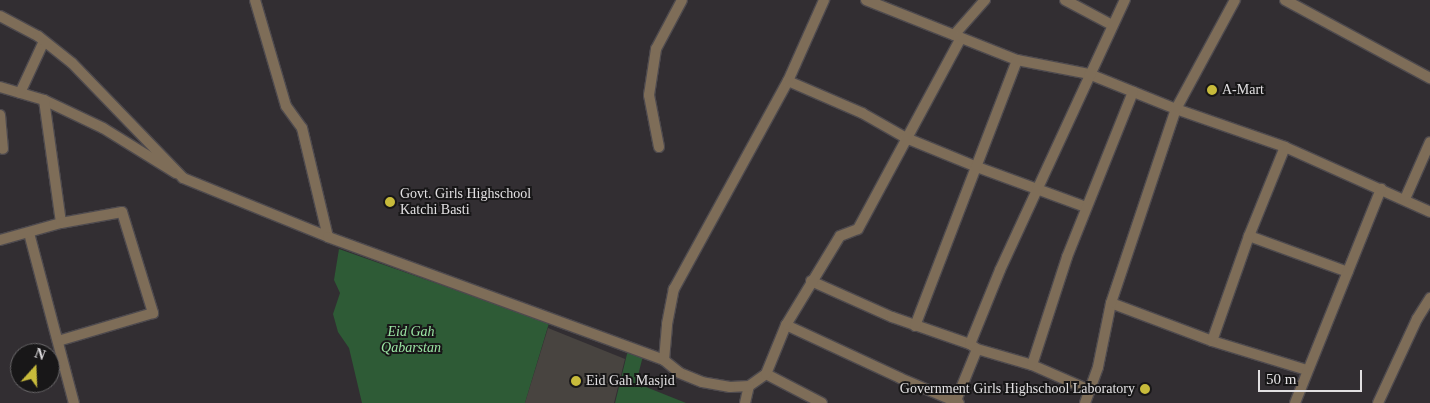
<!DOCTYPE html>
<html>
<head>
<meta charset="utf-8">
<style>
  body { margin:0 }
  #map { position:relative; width:1430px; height:403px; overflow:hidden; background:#322e32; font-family:"Times New Roman",serif }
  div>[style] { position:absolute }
  .green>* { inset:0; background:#2e5b36 }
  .building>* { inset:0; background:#484440 }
  .roads { filter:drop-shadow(1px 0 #4e4a4e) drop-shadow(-1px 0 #4e4a4e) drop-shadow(0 1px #4e4a4e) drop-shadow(0 -1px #4e4a4e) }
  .minor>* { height:10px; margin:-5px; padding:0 5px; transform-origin:5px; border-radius:5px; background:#7e6d58 }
  .tertiary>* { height:10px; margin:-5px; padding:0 5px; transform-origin:5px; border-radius:5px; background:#7e6d58 }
  .dots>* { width:14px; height:14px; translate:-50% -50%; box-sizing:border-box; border:2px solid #181718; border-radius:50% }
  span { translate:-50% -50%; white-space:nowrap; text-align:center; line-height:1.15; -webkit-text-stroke:4px #181718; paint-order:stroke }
  .poi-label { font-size:14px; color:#e2e0e2 }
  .left { translate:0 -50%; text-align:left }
  .right { translate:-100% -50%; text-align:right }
  .park-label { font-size:14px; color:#9ae4a3; font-style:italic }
  .north { position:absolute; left:10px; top:343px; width:50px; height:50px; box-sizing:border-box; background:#181718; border:1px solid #696769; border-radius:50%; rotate:20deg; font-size:14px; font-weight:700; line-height:20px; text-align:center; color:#e2e0e2 }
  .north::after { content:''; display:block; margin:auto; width:18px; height:22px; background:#c8bb3b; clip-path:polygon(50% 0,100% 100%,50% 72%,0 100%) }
  .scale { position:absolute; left:1258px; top:370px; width:104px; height:22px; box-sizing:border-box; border:2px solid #e2e0e2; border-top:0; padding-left:6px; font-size:15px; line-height:18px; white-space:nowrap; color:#e2e0e2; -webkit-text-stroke:4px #181718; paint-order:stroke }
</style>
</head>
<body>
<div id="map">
  <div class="green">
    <i style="clip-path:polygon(339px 249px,549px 323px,525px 403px,362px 403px,349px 348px,338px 332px,333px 314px,340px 293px,334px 280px)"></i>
    <i style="clip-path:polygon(628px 350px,643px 356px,636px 383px,686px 403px,615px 403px)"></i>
  </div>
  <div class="building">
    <i style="clip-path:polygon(548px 328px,625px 359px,614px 403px,525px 403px)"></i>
  </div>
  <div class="roads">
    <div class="minor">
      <i style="left:255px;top:0;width:110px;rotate:73.7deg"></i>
      <i style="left:286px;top:106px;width:27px;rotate:54deg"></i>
      <i style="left:302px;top:128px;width:112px;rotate:76.6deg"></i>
      <i style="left:866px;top:0;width:162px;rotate:21.7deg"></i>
      <i style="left:1017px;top:60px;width:73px;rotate:11deg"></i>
      <i style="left:1089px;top:74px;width:94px;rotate:21.9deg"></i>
      <i style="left:1176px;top:109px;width:115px;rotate:19.2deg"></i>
      <i style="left:1285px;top:147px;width:159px;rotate:24.1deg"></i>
      <i style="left:1065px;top:0;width:53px;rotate:28deg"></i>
      <i style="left:1285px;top:0;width:165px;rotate:28.3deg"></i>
      <i style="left:954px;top:35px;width:47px;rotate:-48.5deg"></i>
      <i style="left:788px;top:81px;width:81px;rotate:23.4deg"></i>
      <i style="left:862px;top:113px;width:51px;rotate:29.6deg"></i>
      <i style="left:906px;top:138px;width:77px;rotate:22.2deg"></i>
      <i style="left:977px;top:167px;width:116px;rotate:20.2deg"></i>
      <i style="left:0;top:87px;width:46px;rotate:16.5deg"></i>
      <i style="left:44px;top:100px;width:65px;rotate:25.4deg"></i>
      <i style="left:103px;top:128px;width:86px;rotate:31.7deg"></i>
      <i style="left:20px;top:93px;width:57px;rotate:-65.2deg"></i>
      <i style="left:44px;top:100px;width:124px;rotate:82.1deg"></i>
      <i style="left:0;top:115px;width:34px;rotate:85deg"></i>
      <i style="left:659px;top:147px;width:53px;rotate:-100.9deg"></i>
      <i style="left:649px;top:95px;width:47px;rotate:-81.3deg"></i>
      <i style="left:656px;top:49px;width:55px;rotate:-62deg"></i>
      <i style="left:29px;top:233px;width:176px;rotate:75.2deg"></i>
      <i style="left:1249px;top:236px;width:105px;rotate:20deg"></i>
      <i style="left:0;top:240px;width:63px;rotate:-15.6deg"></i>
      <i style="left:61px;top:223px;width:62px;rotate:-10.2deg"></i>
      <i style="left:122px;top:212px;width:106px;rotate:72.9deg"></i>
      <i style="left:153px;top:313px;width:99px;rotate:163.6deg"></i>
      <i style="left:811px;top:281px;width:89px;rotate:24deg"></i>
      <i style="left:892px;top:317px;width:83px;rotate:19.1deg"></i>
      <i style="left:970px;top:344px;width:9px;rotate:36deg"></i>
      <i style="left:977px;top:349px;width:57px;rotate:16.2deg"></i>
      <i style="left:1032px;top:365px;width:62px;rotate:23.7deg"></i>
      <i style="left:1111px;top:303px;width:108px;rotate:20.6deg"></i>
      <i style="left:1212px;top:341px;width:99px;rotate:17deg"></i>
      <i style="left:786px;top:325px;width:126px;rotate:24.9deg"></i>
      <i style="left:900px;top:378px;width:64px;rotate:23deg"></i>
      <i style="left:915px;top:326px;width:285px;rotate:-69deg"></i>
      <i style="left:1212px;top:341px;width:111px;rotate:-70.6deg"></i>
      <i style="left:1249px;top:236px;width:96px;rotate:-68deg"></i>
      <i style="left:970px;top:344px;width:80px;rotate:-67.9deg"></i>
      <i style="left:1000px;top:270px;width:298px;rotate:-65.2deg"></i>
      <i style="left:1032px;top:365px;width:114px;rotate:-72deg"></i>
      <i style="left:1067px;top:257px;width:178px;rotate:-68.2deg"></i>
      <i style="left:766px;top:374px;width:63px;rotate:27.4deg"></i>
      <i style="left:749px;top:386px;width:21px;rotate:-35deg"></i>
      <i style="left:766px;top:374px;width:53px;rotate:-67.8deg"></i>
      <i style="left:786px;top:325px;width:104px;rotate:-58.8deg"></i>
      <i style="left:840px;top:236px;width:19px;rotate:-21deg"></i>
      <i style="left:858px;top:229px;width:217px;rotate:-61.7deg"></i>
      <i style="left:955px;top:403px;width:58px;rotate:-67.8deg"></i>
      <i style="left:1085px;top:403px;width:38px;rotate:-70deg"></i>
      <i style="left:1098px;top:367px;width:65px;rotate:-78.5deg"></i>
      <i style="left:1111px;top:303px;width:205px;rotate:-71.5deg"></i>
      <i style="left:1176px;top:109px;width:124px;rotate:-61.6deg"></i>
      <i style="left:1295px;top:403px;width:231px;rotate:-68.1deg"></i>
      <i style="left:1378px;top:403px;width:93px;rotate:-65.1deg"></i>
      <i style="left:1417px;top:319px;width:25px;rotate:-58deg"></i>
    </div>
    <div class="tertiary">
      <i style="left:0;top:16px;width:43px;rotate:27.8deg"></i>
      <i style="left:38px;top:36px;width:43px;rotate:38.5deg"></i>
      <i style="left:72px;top:63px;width:160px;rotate:46deg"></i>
      <i style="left:183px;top:178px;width:157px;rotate:22.1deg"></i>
      <i style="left:328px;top:237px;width:358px;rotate:20.1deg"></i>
      <i style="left:1405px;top:199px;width:62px;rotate:-66.3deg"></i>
      <i style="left:745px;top:403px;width:17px;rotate:-77deg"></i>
      <i style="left:749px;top:386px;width:19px;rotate:177deg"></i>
      <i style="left:730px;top:387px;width:28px;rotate:-170deg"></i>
      <i style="left:702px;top:382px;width:24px;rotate:-158deg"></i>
      <i style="left:680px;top:373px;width:21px;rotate:-141deg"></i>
      <i style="left:664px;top:360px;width:36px;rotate:-85deg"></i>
      <i style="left:667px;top:324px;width:36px;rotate:-79deg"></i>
      <i style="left:674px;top:289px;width:237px;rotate:-61.3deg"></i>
      <i style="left:788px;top:81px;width:89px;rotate:-66deg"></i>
    </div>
  </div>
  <div class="dots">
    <i style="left:1212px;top:90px;background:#c8bb3b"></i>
    <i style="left:390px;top:202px;background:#c8bb3b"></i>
    <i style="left:576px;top:381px;background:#c8bb3b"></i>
    <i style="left:1145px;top:389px;background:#c8bb3b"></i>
  </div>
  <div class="poi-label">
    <span class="left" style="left:1222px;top:90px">A-Mart</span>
    <span class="left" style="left:400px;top:202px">Govt. Girls Highschool<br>Katchi Basti</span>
    <span class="left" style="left:586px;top:381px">Eid Gah Masjid</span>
    <span class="right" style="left:1135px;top:389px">Government Girls Highschool Laboratory</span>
  </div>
  <div class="park-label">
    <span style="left:411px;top:340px">Eid Gah<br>Qabarstan</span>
  </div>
  <div class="north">N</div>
  <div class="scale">50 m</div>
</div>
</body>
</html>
